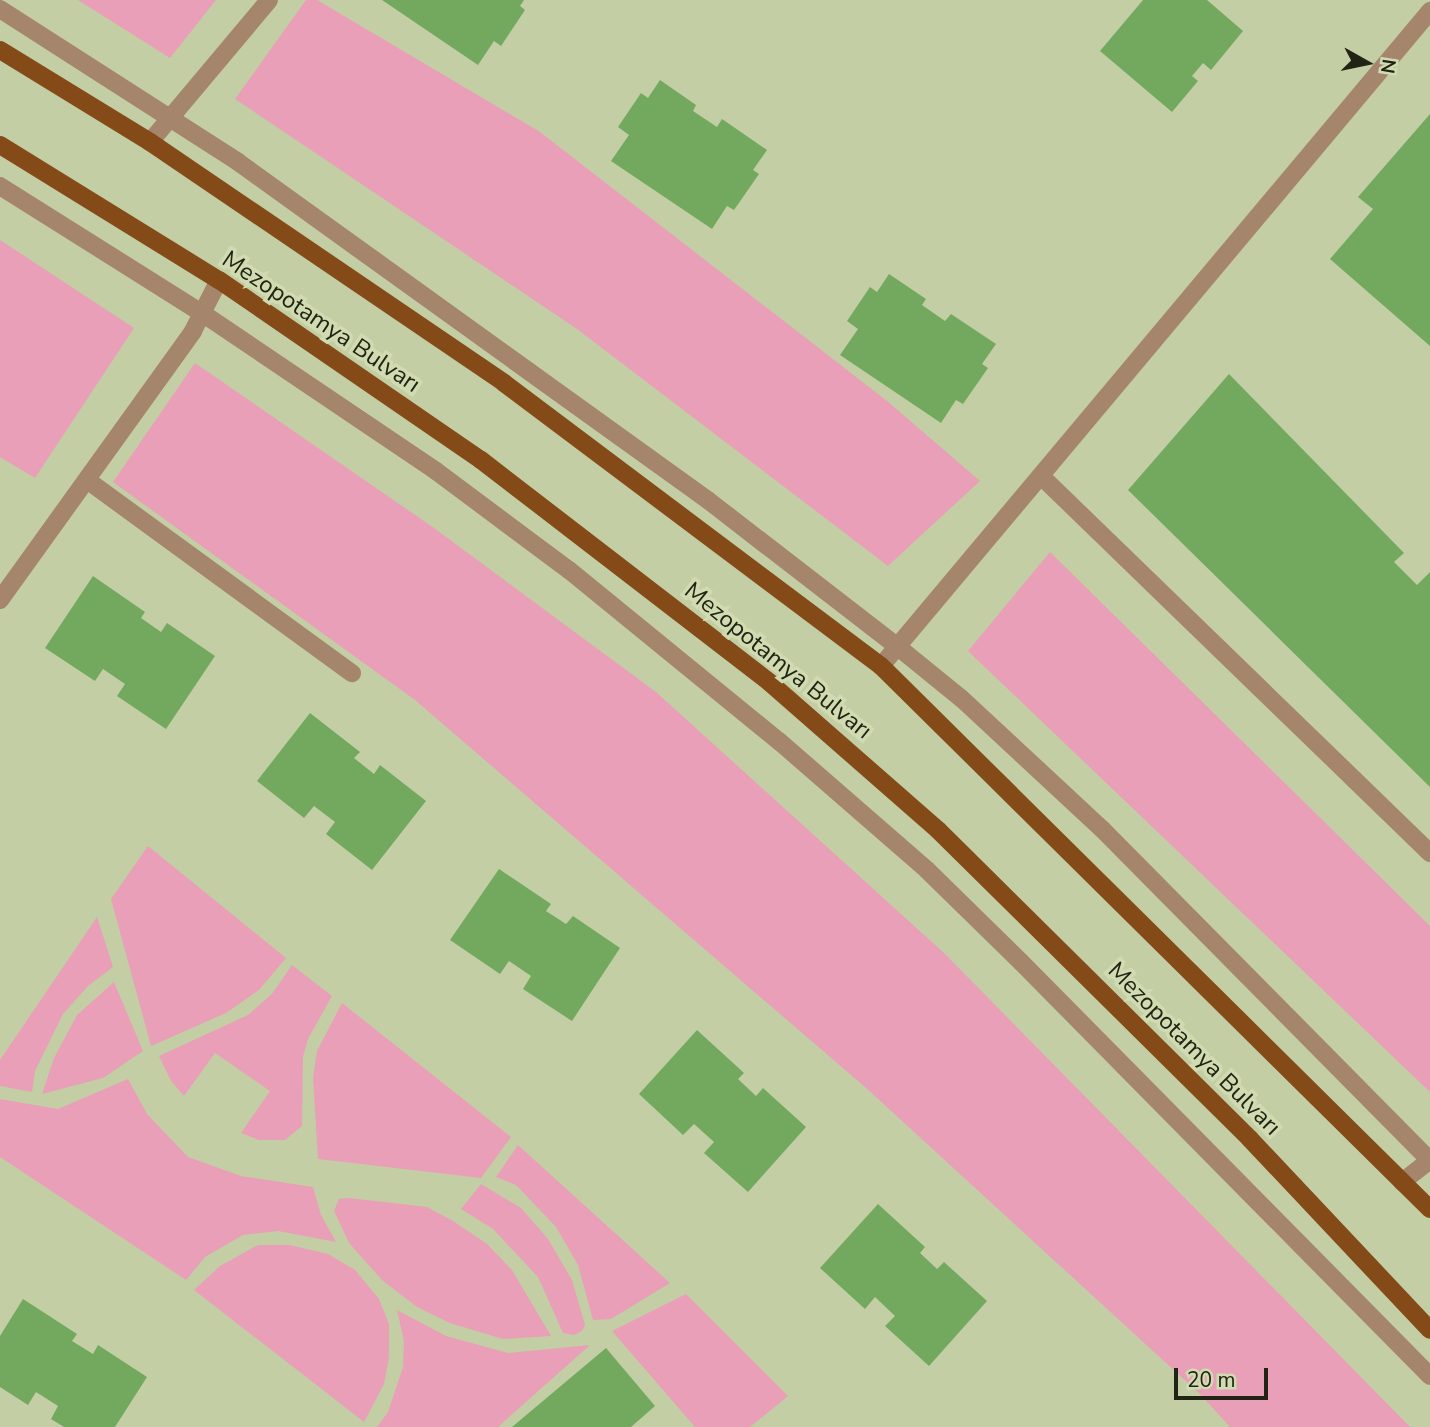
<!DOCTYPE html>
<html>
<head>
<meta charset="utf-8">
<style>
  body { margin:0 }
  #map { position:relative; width:1430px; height:1427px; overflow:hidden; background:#c4cea4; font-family:"Nunito Sans",sans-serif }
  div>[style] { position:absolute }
  .green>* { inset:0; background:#e89fb7 }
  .building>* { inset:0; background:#73a95f }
  .minor>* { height:18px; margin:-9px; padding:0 9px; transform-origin:9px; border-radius:9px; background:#a6856d }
  .major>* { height:18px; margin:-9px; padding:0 9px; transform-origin:9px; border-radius:9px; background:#844b18 }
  span { translate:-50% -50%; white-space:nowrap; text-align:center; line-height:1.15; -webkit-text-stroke:7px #d1dbb1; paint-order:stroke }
  .street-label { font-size:24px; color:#212414 }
  .north { position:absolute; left:1332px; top:28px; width:70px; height:70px; -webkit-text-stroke:5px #d1dbb1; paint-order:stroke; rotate:99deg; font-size:19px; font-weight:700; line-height:28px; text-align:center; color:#212414 }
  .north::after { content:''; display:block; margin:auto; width:24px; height:32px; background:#212414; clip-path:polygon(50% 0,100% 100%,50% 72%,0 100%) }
  .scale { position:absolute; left:1174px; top:1368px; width:94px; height:32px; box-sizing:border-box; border:4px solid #212414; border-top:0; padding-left:9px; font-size:21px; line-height:24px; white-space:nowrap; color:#212414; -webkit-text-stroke:5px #d1dbb1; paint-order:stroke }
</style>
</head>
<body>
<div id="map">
  <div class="green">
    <i style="clip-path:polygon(78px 0,216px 0,170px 58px)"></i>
    <i style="clip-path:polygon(306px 0,317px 0,540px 132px,887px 401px,980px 481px,888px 566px,577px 329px,235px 99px)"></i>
    <i style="clip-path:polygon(0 240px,134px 328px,35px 478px,0 457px)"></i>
    <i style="clip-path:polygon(195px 363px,434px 528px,656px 692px,944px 953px,1410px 1427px,1230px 1427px,1201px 1395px,865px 1087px,415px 700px,113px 482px)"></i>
    <i style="clip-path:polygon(1050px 552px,1430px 926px,1430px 1092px,968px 651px)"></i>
    <i style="clip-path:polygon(148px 846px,286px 958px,259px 990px,226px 1013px,151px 1046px,111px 899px)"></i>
    <i style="clip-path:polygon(97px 917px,113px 967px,88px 986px,63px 1014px,35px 1071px,32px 1092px,0 1086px,0 1060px)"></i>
    <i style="clip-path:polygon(292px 965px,332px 996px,308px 1039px,303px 1057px,302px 1126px,285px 1140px,259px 1140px,241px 1133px,270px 1091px,215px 1053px,184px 1096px,171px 1081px,159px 1056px,248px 1015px,272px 994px)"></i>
    <i style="clip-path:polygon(114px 982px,143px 1051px,103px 1078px,42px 1094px,54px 1058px,77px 1015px)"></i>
    <i style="clip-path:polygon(342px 1003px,511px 1137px,481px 1178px,318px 1159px,313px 1078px,317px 1051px)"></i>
    <i style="clip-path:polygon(128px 1079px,147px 1114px,188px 1157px,241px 1176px,313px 1187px,321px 1215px,336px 1242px,278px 1231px,243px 1235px,205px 1257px,186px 1280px,0 1157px,0 1099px,58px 1109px)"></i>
    <i style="clip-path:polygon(518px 1145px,670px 1283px,611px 1319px,593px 1320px,578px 1265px,556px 1227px,516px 1185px,496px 1177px)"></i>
    <i style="clip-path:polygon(481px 1184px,521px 1208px,548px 1239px,572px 1280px,585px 1325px,582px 1331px,574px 1335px,563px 1333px,538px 1277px,493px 1229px,461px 1209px)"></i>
    <i style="clip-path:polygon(349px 1198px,427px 1207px,453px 1221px,487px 1244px,512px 1270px,551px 1336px,503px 1339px,450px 1323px,417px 1307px,382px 1280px,349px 1243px,334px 1211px,339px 1199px)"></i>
    <i style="clip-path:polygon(258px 1245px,290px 1245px,328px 1254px,355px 1270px,379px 1299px,389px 1324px,389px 1357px,384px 1384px,364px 1422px,194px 1290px,220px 1266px)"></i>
    <i style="clip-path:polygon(686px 1294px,788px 1396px,750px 1427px,695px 1427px,612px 1331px)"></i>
    <i style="clip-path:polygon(397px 1310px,446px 1336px,508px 1353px,590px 1345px,498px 1427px,377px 1427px,388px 1412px,403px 1367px,404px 1341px)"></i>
  </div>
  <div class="building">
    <i style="clip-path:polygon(382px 0,524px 0,520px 6px,525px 10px,501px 46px,494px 41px,478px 65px)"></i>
    <i style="clip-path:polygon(1143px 0,1207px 0,1243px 31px,1211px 70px,1203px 63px,1192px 76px,1198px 81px,1172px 112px,1100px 51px)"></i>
    <i style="clip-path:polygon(660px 80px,696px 105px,693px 111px,717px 127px,722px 119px,767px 150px,753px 170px,759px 174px,734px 210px,727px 206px,712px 229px,611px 161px,629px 135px,618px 127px,641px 93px,648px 98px)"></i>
    <i style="clip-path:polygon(1430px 114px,1430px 346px,1330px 259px,1373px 209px,1358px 197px)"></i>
    <i style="clip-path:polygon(889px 274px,926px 299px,922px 305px,945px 321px,951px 314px,996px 344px,982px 364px,988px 368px,963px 404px,956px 400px,941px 423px,840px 355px,858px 329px,847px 321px,870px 287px,877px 292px)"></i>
    <i style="clip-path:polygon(1229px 374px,1404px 553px,1394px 562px,1417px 585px,1430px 572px,1430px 787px,1128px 490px)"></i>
    <i style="clip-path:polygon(93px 576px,145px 612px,141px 618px,161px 632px,167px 623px,215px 656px,166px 729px,117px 696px,125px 684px,103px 669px,95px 681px,45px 648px)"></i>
    <i style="clip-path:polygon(310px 713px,360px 752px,354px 758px,374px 774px,380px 765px,426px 801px,372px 870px,326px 834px,335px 822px,314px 806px,304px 818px,257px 781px)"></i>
    <i style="clip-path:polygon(499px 869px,551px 904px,546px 911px,566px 924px,573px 916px,620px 948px,572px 1021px,523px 989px,531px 976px,509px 961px,500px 974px,450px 940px)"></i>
    <i style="clip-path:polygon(697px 1030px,744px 1073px,738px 1079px,756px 1096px,763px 1088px,806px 1127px,748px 1192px,704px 1153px,714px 1142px,694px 1124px,683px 1135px,639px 1094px)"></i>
    <i style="clip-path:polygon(878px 1204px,925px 1247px,920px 1253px,937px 1269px,944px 1262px,987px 1301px,929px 1366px,885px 1326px,895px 1316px,875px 1297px,865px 1309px,820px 1268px)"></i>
    <i style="clip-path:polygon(23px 1299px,77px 1334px,72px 1341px,93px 1354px,98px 1345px,147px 1377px,115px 1427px,64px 1427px,51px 1419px,58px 1406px,36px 1392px,28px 1405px,0 1387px,0 1336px)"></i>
    <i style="clip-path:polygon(606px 1348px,655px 1406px,631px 1427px,512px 1427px)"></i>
  </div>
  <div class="minor">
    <i style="left:0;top:9px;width:283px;rotate:32.7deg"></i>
    <i style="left:238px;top:162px;width:580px;rotate:35.74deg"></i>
    <i style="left:709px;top:501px;width:239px;rotate:37.7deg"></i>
    <i style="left:898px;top:647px;width:82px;rotate:39.1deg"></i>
    <i style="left:962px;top:699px;width:191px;rotate:42.9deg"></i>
    <i style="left:1102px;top:829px;width:467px;rotate:45.3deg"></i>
    <i style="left:150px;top:142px;width:185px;rotate:-50deg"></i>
    <i style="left:0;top:186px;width:239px;rotate:32.2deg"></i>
    <i style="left:202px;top:313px;width:282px;rotate:34deg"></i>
    <i style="left:436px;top:471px;width:166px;rotate:36.7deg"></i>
    <i style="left:569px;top:570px;width:272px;rotate:39.2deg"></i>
    <i style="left:780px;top:742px;width:195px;rotate:41deg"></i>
    <i style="left:927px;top:870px;width:132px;rotate:44.4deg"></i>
    <i style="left:1021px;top:962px;width:582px;rotate:45.35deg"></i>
    <i style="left:1041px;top:476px;width:542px;rotate:44.1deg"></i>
    <i style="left:87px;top:480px;width:328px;rotate:36.1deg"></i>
    <i style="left:0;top:600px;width:331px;rotate:-54.3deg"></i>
    <i style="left:193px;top:331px;width:57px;rotate:-63deg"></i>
    <i style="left:881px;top:666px;width:855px;rotate:-50.03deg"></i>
    <i style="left:1402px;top:1182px;width:36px;rotate:-38deg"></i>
  </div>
  <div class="major">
    <i style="left:0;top:50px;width:176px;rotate:31.5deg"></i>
    <i style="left:150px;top:142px;width:428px;rotate:34.2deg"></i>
    <i style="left:504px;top:383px;width:471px;rotate:36.9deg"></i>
    <i style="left:881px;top:666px;width:772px;rotate:44.69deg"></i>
    <i style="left:0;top:145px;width:257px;rotate:31.7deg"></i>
    <i style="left:219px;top:280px;width:318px;rotate:34.5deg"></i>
    <i style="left:481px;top:460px;width:364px;rotate:37.6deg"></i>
    <i style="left:769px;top:682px;width:225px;rotate:41.2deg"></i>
    <i style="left:938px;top:830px;width:439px;rotate:44.7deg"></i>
    <i style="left:1250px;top:1139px;width:262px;rotate:46.7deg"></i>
  </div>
  <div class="street-label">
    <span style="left:321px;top:322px;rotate:34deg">Mezopotamya Bulvarı</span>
    <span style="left:778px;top:661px;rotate:39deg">Mezopotamya Bulvarı</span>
    <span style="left:1194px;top:1049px;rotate:45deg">Mezopotamya Bulvarı</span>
  </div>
  <div class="north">N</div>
  <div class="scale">20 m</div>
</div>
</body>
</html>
